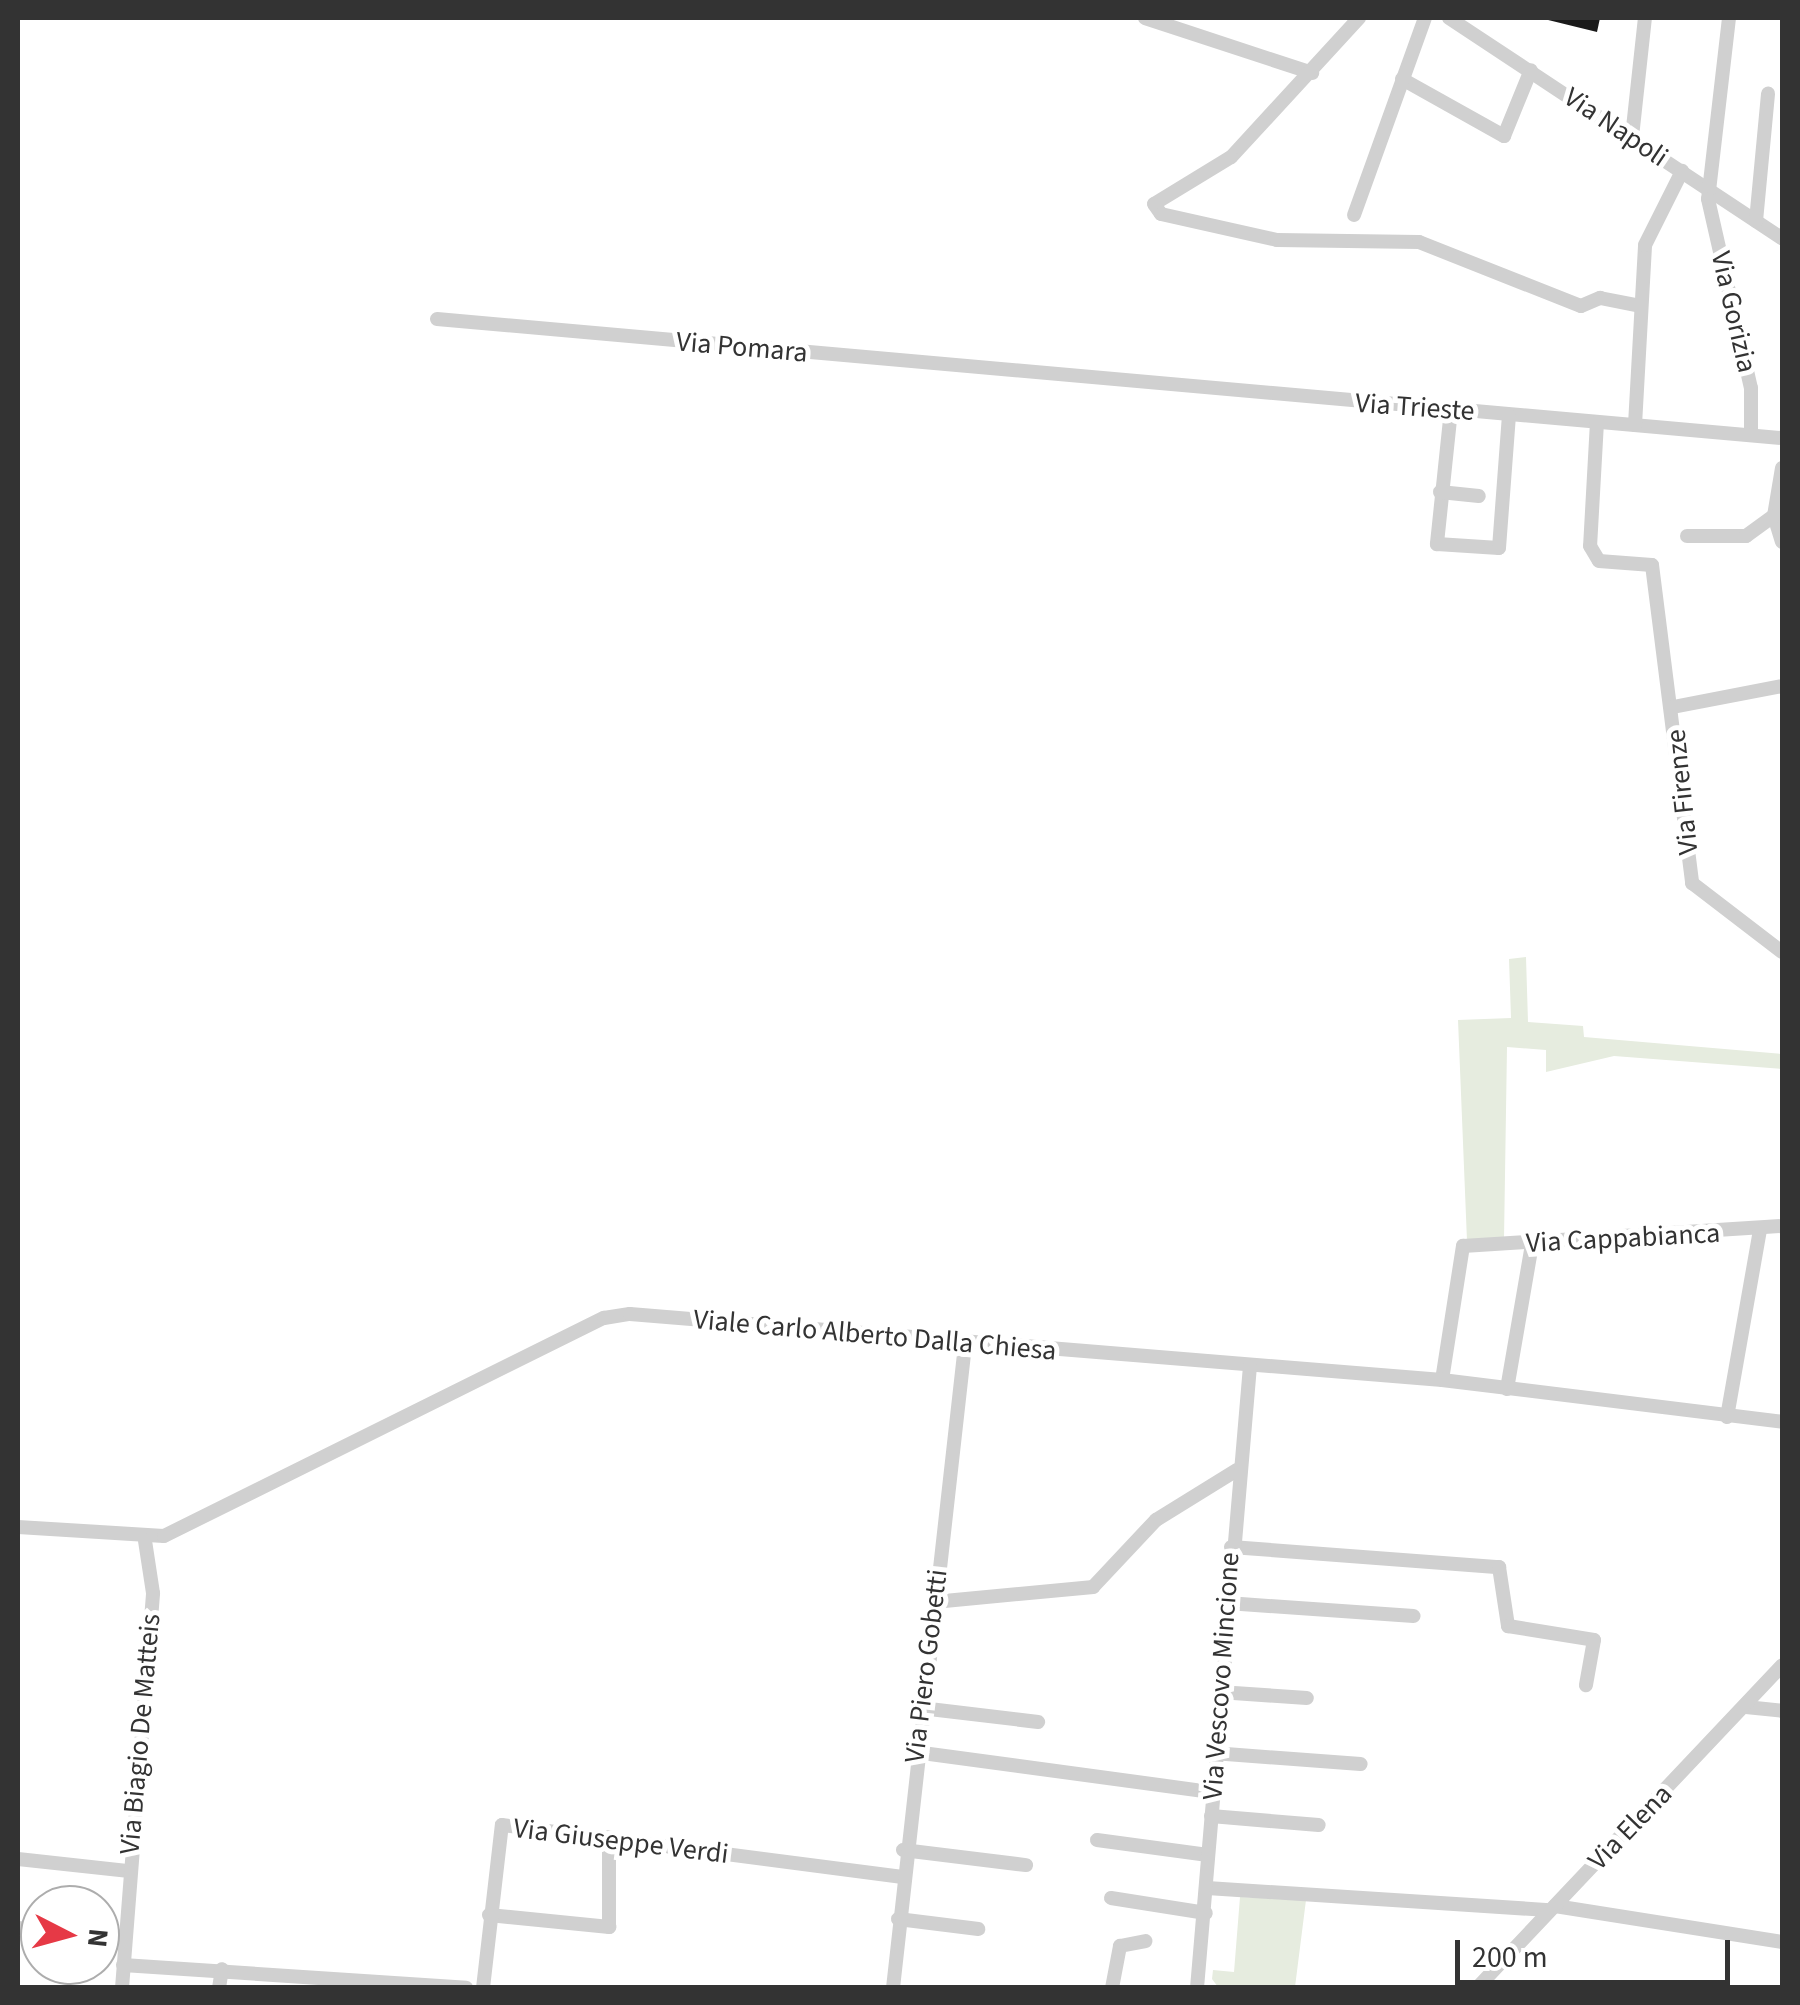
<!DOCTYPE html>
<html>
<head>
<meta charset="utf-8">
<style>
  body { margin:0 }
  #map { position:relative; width:1800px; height:2005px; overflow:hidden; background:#fff; font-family:"Source Sans 3",sans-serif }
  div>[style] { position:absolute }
  .green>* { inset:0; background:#e6ecdf }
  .building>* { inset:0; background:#1a1a1a }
  .minor>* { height:14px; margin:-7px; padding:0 7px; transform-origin:7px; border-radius:7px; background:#d0d0d0 }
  span { translate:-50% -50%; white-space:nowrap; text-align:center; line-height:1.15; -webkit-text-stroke:10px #fff; paint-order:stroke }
  .street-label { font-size:28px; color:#333 }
  .frame { position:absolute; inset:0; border:20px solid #333; pointer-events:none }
  .north { position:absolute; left:20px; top:1885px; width:100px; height:100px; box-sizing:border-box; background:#fff; border:2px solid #adadad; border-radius:50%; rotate:96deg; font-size:28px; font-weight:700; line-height:40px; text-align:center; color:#333 }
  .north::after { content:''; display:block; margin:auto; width:35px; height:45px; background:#e63946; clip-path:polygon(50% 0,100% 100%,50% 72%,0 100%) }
  .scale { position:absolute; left:1455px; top:1940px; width:275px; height:45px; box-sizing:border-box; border:5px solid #333; border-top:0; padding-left:12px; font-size:30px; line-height:35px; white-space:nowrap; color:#333; -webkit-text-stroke:8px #fff; paint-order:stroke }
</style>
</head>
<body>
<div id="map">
  <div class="green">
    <i style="clip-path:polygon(1526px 957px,1528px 1022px,1583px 1026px,1584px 1037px,1782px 1054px,1782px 1069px,1614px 1056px,1546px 1072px,1546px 1050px,1507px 1047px,1504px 1239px,1467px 1241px,1458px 1020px,1511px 1018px,1509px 959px)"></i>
    <i style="clip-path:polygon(1240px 1897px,1306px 1900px,1295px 1987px,1218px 1987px,1212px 1979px,1213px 1970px,1234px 1972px)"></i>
  </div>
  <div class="building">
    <i style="clip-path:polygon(1540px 18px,1600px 18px,1597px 32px)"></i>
  </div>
  <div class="minor">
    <i style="left:1145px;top:18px;width:176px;rotate:18.2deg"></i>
    <i style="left:1359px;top:18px;width:189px;rotate:132.6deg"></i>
    <i style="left:1231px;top:157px;width:90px;rotate:148.6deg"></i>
    <i style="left:1154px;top:204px;width:12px;rotate:55deg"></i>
    <i style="left:1161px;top:214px;width:119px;rotate:12.6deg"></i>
    <i style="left:1277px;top:240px;width:142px;rotate:0.8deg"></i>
    <i style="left:1419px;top:242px;width:174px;rotate:21.6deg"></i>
    <i style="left:1581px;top:306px;width:21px;rotate:-23deg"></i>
    <i style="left:1600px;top:298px;width:37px;rotate:11deg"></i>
    <i style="left:1449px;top:18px;width:399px;rotate:33.5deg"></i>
    <i style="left:1729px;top:18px;width:182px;rotate:96.6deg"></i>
    <i style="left:1708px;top:199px;width:194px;rotate:77.2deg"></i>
    <i style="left:1751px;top:388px;width:47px;rotate:90deg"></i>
    <i style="left:1402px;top:79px;width:117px;rotate:29.2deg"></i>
    <i style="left:1504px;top:136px;width:71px;rotate:-67.8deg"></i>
    <i style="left:1632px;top:137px;width:120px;rotate:-83.8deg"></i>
    <i style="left:1354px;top:215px;width:209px;rotate:-70.2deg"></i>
    <i style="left:1756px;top:221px;width:128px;rotate:-84.6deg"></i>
    <i style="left:437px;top:319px;width:1350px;rotate:5.06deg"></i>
    <i style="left:1451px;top:410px;width:135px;rotate:96deg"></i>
    <i style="left:1437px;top:544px;width:62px;rotate:3.7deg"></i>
    <i style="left:1499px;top:548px;width:133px;rotate:-85.7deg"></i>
    <i style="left:1597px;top:422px;width:124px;rotate:93.2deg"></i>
    <i style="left:1590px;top:546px;width:17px;rotate:59deg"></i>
    <i style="left:1599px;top:561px;width:53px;rotate:4.3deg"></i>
    <i style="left:1652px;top:565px;width:321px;rotate:82.8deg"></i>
    <i style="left:1692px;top:883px;width:113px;rotate:37.5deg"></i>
    <i style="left:1635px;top:425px;width:180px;rotate:-86.8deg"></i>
    <i style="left:1645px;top:245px;width:83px;rotate:-63.4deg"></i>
    <i style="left:1782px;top:468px;width:49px;rotate:99.5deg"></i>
    <i style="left:1774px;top:516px;width:27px;rotate:73deg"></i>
    <i style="left:1440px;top:492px;width:39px;rotate:6deg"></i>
    <i style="left:1687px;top:536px;width:59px"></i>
    <i style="left:1746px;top:536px;width:34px;rotate:-36deg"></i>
    <i style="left:1673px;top:707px;width:111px;rotate:-10.9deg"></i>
    <i style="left:1442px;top:1380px;width:136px;rotate:-81.1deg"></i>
    <i style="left:1463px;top:1246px;width:320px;rotate:-3.6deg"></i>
    <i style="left:1507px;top:1389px;width:146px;rotate:-80.2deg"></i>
    <i style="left:1727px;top:1417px;width:190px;rotate:-80deg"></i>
    <i style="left:18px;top:1527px;width:146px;rotate:3.5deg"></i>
    <i style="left:164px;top:1536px;width:491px;rotate:-26.4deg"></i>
    <i style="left:604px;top:1318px;width:26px;rotate:-9deg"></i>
    <i style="left:630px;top:1314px;width:815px;rotate:4.65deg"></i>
    <i style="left:1442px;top:1380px;width:343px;rotate:7deg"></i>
    <i style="left:1231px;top:1547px;width:269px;rotate:4.3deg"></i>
    <i style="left:1499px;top:1567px;width:60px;rotate:81.3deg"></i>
    <i style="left:1508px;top:1626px;width:87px;rotate:9.2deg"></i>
    <i style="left:1594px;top:1640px;width:46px;rotate:100.1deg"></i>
    <i style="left:934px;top:1602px;width:160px;rotate:-5.4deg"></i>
    <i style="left:1093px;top:1587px;width:92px;rotate:-46.8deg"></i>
    <i style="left:1156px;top:1520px;width:95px;rotate:-31.7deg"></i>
    <i style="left:1227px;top:1603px;width:187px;rotate:4deg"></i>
    <i style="left:1219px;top:1692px;width:88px;rotate:3.9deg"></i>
    <i style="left:1746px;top:1707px;width:36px;rotate:6deg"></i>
    <i style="left:921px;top:1708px;width:118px;rotate:6.8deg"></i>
    <i style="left:915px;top:1752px;width:299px;rotate:7.7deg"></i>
    <i style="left:1213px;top:1753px;width:148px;rotate:4.3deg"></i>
    <i style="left:1211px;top:1816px;width:108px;rotate:4.8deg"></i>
    <i style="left:1097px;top:1840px;width:112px;rotate:7.7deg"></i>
    <i style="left:903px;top:1850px;width:124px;rotate:7deg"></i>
    <i style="left:18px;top:1859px;width:112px;rotate:6.2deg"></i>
    <i style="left:1207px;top:1888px;width:343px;rotate:3.7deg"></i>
    <i style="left:1111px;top:1898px;width:96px;rotate:9deg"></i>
    <i style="left:1555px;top:1906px;width:230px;rotate:9deg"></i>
    <i style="left:489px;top:1915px;width:121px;rotate:5.7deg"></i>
    <i style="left:609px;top:1927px;width:90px;rotate:-90deg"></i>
    <i style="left:898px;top:1919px;width:81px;rotate:7.1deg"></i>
    <i style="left:18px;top:1928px;width:22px;rotate:5deg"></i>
    <i style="left:100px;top:1935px;width:25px;rotate:5deg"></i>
    <i style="left:123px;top:1965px;width:344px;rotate:3.8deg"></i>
    <i style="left:122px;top:1988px;width:396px;rotate:-85.5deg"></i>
    <i style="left:153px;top:1593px;width:53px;rotate:-98.7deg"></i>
    <i style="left:219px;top:1988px;width:19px;rotate:-81deg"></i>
    <i style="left:483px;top:1988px;width:164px;rotate:-83.4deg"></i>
    <i style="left:502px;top:1825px;width:402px;rotate:7.4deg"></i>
    <i style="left:893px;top:1988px;width:647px;rotate:-83.61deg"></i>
    <i style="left:1112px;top:1988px;width:43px;rotate:-79.2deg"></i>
    <i style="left:1120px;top:1946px;width:26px;rotate:-11deg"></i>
    <i style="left:1197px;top:1988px;width:624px;rotate:-85.13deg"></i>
    <i style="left:1477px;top:1988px;width:444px;rotate:-46.6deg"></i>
  </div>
  <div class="street-label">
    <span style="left:1616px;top:127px;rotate:34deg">Via Napoli</span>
    <span style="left:1734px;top:312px;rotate:77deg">Via Gorizia</span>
    <span style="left:742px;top:347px;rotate:5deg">Via Pomara</span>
    <span style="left:1415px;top:407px;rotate:4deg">Via Trieste</span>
    <span style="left:1682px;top:792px;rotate:-96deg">Via Firenze</span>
    <span style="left:1623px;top:1238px;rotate:-3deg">Via Cappabianca</span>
    <span style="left:875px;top:1335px;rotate:5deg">Viale Carlo Alberto Dalla Chiesa</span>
    <span style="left:926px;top:1666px;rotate:-83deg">Via Piero Gobetti</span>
    <span style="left:1221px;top:1676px;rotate:-86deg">Via Vescovo Mincione</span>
    <span style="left:140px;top:1734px;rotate:-85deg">Via Biagio De Matteis</span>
    <span style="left:1630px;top:1827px;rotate:-46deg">Via Elena</span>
    <span style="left:621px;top:1841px;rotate:7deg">Via Giuseppe Verdi</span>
  </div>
  <div class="frame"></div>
  <div class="north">N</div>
  <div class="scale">200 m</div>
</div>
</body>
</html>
